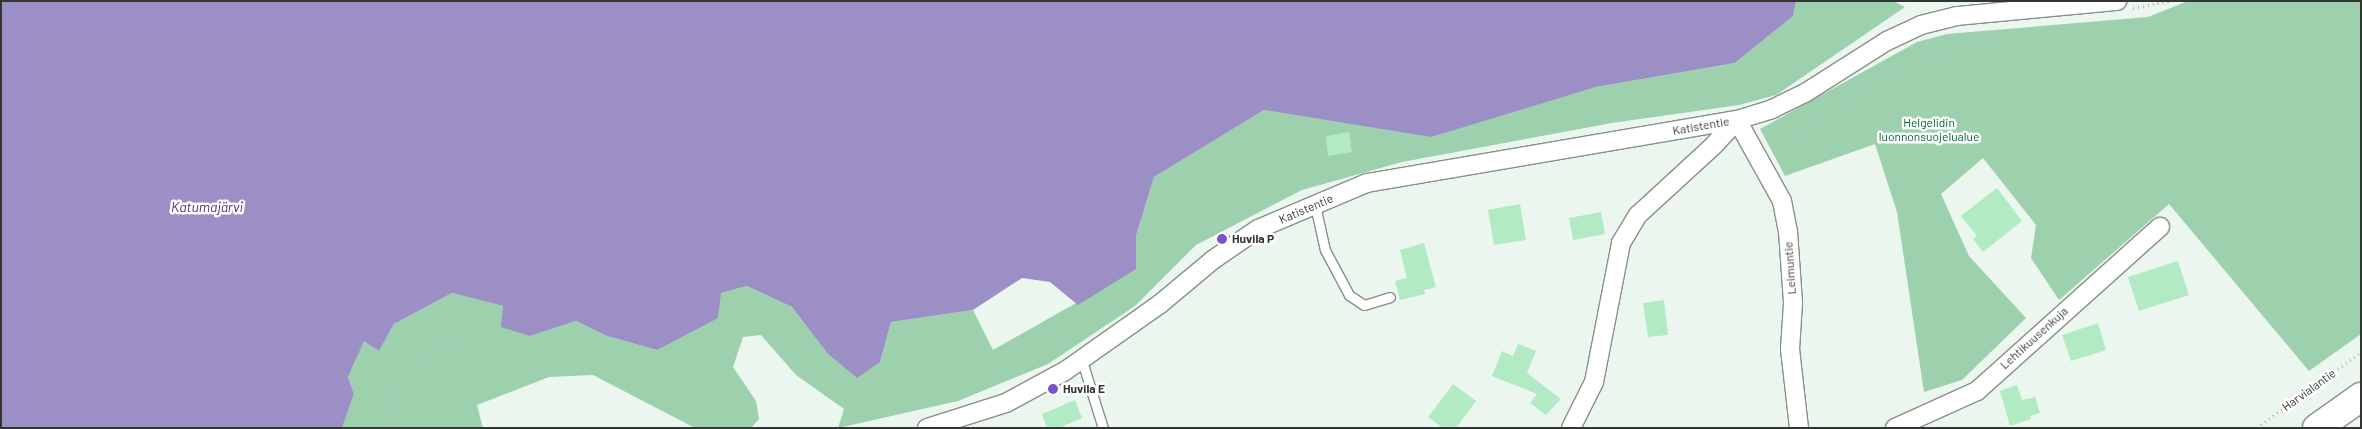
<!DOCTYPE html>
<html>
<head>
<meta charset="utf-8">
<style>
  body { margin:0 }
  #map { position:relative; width:2362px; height:429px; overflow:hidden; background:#ebf6ee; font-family:Barlow,sans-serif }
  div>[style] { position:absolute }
  .green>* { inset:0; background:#9dd1ad }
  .water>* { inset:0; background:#9c8fc6 }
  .building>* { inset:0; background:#b2ebc3 }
  .path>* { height:3px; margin-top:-1.5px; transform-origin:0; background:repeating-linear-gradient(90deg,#b3bcb6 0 1px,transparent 0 5px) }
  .roads { filter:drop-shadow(1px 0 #869088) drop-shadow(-1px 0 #869088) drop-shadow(0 1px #869088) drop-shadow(0 -1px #869088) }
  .lane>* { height:9px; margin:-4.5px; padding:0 4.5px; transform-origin:4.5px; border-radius:4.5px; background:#fff }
  .street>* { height:18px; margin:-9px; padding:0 9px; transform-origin:9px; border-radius:9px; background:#fff }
  .highway>* { height:28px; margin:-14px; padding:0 14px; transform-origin:14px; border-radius:14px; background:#fff }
  .dots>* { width:14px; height:14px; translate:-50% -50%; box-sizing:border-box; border:2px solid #fff; border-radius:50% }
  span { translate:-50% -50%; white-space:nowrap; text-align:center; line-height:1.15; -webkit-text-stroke:5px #fff; paint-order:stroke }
  .park-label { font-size:12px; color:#006234 }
  .street-label { font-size:12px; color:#323734 }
  .poi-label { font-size:12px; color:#323734; font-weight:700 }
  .left { translate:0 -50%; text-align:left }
  .water-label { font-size:14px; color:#4a3578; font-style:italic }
  .frame { position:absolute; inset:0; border:2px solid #323734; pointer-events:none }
</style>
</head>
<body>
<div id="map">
  <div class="green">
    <i style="clip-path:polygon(1796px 1px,1893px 1px,1905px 7px,1776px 95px,1739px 105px,1612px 123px,1402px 162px,1302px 190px,1196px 245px,1135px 306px,1048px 364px,958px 401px,838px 428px,844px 409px,796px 375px,761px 335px,743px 337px,733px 367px,756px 401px,759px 419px,751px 428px,695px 428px,593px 375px,549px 377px,477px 405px,483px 428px,342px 428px,354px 394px,348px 377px,364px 340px,379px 351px,394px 324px,452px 293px,503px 306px,530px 336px,576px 321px,607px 336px,657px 350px,721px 293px,747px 286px,792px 307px,827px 353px,880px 362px,891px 322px,973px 310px,993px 350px,1136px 269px,1136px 236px,1154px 177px,1264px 110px,1427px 136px,1596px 87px,1735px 63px,1793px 16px)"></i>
    <i style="clip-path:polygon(2188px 1px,2361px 1px,2361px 334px,2309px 371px,2169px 204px,2059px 300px,2031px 258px,2036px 225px,1983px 158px,1941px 194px,1969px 256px,2026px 318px,1962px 380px,1924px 392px,1897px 212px,1875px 144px,1785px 176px,1760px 129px,1917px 42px,1947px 34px,2148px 17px)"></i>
  </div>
  <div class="water">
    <i style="clip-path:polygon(1px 1px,1796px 1px,1793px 16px,1735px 63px,1596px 87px,1431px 137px,1264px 110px,1154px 177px,1136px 236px,1136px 269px,1078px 305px,1050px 282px,1022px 278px,973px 310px,891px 322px,880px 362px,857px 378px,827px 353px,792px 307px,747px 286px,721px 293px,718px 318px,657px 350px,607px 336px,576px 321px,530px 336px,501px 327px,503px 306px,452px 293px,394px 324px,379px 351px,364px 341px,348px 377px,354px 394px,342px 428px,1px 428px)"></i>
  </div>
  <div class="building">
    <i style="clip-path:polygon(1349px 132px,1352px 152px,1328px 156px,1326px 136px)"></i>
    <i style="clip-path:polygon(1997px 188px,2022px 221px,1983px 252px,1973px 239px,1977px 236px,1961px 216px)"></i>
    <i style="clip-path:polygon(1520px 204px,1526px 240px,1494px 245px,1488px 210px)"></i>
    <i style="clip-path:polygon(1601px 212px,1605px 234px,1573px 240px,1569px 218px)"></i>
    <i style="clip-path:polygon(1424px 243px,1436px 287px,1424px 290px,1425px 294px,1400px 300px,1395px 281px,1407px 278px,1400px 250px)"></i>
    <i style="clip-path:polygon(2178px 261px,2189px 295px,2139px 311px,2128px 277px)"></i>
    <i style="clip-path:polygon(1664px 300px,1668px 335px,1648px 337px,1643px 303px)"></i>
    <i style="clip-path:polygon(2098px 323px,2106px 350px,2071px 361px,2062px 335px)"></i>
    <i style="clip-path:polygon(1518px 344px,1536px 351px,1527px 373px,1561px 399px,1546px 415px,1530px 403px,1537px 394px,1492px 376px,1502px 351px,1513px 356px)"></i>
    <i style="clip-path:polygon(1453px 384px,1476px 401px,1456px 428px,1443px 428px,1428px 417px)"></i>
    <i style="clip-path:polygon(2017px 385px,2022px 400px,2035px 397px,2040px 413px,2030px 416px,2031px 419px,2010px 426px,2000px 391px)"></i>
    <i style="clip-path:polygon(1075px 400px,1082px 418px,1059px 428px,1047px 428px,1042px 414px)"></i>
  </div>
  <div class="path">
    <i style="left:2133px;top:8px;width:38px;rotate:-11deg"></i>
    <i style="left:1773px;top:149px;width:141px;rotate:-32.2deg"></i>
    <i style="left:1892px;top:74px;width:30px;rotate:-26deg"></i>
    <i style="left:1919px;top:61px;width:93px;rotate:-18.8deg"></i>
    <i style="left:397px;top:428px;width:41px;rotate:-97deg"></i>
    <i style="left:392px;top:387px;width:23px;rotate:-59deg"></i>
    <i style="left:404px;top:367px;width:64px;rotate:-28.2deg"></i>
    <i style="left:460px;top:337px;width:20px;rotate:-6deg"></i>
    <i style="left:2257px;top:428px;width:129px;rotate:-36.2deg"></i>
  </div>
  <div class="roads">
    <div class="lane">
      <i style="left:1315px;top:205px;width:46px;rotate:77.5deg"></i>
      <i style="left:1325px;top:250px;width:51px;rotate:61.9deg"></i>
      <i style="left:1349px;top:295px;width:18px;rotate:34deg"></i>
      <i style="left:1364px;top:305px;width:27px;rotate:-17deg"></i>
      <i style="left:1082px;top:361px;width:70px;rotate:72.6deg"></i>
    </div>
    <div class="street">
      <i style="left:927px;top:428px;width:83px;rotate:-17.6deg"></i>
      <i style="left:1006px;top:403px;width:67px;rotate:-28.5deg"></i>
      <i style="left:1065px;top:371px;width:116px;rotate:-35.2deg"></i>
      <i style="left:1160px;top:304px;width:70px;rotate:-39.8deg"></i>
      <i style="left:1214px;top:259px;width:53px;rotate:-34.3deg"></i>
      <i style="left:1258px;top:229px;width:118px;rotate:-22.9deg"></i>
      <i style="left:1367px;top:183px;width:375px;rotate:-9.7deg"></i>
      <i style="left:1737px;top:120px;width:37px;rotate:-17deg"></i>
      <i style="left:1772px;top:109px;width:37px;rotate:-26deg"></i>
      <i style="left:1805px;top:93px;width:97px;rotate:-32.4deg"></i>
      <i style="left:1887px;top:41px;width:38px;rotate:-25deg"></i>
      <i style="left:1921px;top:25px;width:37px;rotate:-14deg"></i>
      <i style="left:1957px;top:16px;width:161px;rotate:-5.4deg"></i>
      <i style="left:1571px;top:428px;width:51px;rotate:-63.4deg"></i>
      <i style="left:1594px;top:382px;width:142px;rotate:-79deg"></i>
      <i style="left:1621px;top:243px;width:33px;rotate:-59deg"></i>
      <i style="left:1638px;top:215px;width:103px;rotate:-42.6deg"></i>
      <i style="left:1714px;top:145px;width:34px;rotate:-47deg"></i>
      <i style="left:1737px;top:120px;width:93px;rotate:60.9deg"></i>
      <i style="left:1782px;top:201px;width:31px;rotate:79deg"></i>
      <i style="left:1788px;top:231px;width:72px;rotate:86deg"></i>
      <i style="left:1793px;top:303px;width:46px;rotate:93.7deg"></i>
      <i style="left:1790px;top:349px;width:80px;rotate:83.5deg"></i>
      <i style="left:1895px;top:428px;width:90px;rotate:-24.3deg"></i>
      <i style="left:1977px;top:391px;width:246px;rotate:-41.9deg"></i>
    </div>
    <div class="highway">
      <i style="left:2317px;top:428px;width:54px;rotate:-35.2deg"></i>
    </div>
  </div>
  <div class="dots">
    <i style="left:1222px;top:239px;background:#7c53cd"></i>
    <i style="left:1053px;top:389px;background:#7c53cd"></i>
  </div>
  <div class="park-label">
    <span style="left:1929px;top:130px">Helgelidin<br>luonnonsuojelualue</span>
  </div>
  <div class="street-label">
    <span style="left:1701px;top:126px;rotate:-10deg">Katistentie</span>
    <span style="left:1306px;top:209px;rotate:-23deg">Katistentie</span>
    <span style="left:1790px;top:268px;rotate:-94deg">Leimuntie</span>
    <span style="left:2034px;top:338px;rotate:-42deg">Lehtikuusenkuja</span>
    <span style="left:2309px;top:390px;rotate:-36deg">Harvialantie</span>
  </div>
  <div class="poi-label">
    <span class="left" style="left:1232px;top:239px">Huvila P</span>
    <span class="left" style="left:1063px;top:389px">Huvila E</span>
  </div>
  <div class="water-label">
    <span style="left:207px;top:207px">Katumajärvi</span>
  </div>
  <div class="frame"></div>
</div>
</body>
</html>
